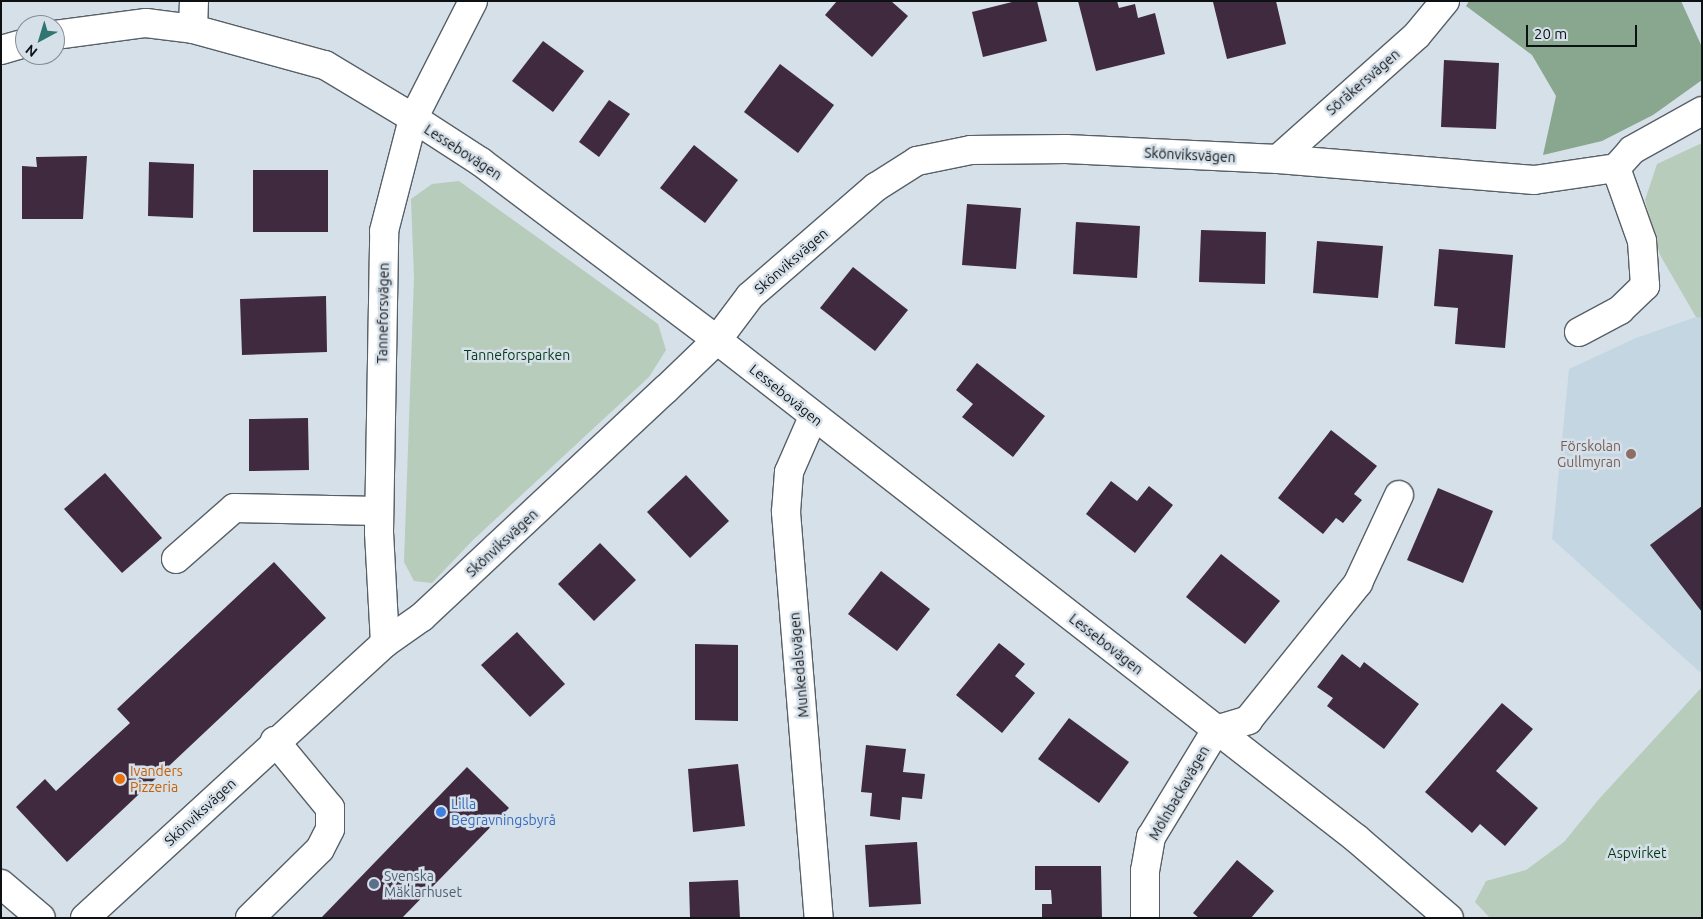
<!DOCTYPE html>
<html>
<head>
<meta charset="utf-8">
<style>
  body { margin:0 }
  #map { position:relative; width:1703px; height:919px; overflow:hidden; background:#d6e0e9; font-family:Ubuntu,sans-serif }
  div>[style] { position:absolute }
  .built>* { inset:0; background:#c5d6e3 }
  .green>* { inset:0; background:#b7ccba }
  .forest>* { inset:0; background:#89a68e }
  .building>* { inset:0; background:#402a40 }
  .roads { filter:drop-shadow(1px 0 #576067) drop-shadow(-1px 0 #576067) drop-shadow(0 1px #576067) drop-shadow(0 -1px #576067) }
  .minor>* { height:28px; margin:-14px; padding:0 14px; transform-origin:14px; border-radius:14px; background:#fff }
  .dots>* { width:14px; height:14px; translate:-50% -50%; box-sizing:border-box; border:2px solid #d6e0e9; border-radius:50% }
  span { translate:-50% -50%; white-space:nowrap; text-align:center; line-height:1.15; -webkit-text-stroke:5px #d6e0e9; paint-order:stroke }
  .street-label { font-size:14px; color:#0e1114 }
  .park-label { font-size:14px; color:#053817 }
  .education-label { font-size:14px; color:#785e54 }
  .right { translate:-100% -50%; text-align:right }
  .food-label { font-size:14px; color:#c56008 }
  .left { translate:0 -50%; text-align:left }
  .shop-label { font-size:14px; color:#366cbe }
  .service-label { font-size:14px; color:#4e5e75 }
  .frame { position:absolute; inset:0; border:2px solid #0e1114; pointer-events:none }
  .north { position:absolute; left:15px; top:15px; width:50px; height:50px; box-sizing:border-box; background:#d6e0e9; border:1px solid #868d94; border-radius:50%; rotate:219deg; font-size:14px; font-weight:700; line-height:20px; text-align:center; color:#0e1114 }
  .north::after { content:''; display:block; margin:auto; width:18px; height:22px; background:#2e766f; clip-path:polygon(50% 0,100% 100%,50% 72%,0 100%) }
  .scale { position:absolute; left:1526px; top:25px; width:111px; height:22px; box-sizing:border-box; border:2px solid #0e1114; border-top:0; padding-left:6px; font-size:15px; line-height:18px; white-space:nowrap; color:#0e1114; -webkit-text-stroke:4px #d6e0e9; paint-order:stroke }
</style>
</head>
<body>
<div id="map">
  <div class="built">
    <i style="clip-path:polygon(1696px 317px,1702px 318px,1702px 674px,1552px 539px,1569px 369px,1636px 338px)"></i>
  </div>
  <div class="green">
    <i style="clip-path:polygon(1702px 143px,1702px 318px,1696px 317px,1660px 255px,1645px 200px,1657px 164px)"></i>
    <i style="clip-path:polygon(459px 181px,658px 324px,666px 350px,649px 377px,473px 540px,432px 583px,414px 581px,404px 562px,414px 278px,411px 199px,432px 184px)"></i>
    <i style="clip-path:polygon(1702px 687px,1702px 918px,1490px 918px,1475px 902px,1486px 881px,1526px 870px,1564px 842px,1599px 799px)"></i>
  </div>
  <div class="forest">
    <i style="clip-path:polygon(1469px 1px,1681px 1px,1702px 47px,1702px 80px,1653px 115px,1602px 141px,1543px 155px,1556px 96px,1532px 55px,1466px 6px)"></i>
  </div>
  <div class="building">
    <i style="clip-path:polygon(837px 1px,891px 1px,908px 16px,872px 57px,825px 15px)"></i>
    <i style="clip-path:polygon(1016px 1px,1037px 1px,1047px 41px,983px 57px,972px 12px)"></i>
    <i style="clip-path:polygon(1078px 1px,1117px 1px,1119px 8px,1135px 4px,1138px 18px,1155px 13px,1165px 54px,1096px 71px)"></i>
    <i style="clip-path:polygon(1276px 1px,1286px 44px,1227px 59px,1213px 2px)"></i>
    <i style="clip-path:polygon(543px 41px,584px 71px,553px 112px,512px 81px)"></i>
    <i style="clip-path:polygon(1444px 60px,1499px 63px,1496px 129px,1441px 127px)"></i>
    <i style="clip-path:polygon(780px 64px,834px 105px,798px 153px,744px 112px)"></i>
    <i style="clip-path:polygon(609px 100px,630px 114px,599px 157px,579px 142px)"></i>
    <i style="clip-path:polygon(694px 145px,738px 180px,705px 223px,660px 188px)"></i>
    <i style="clip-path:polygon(87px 156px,83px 219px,22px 219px,22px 166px,37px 167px,36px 157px)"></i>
    <i style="clip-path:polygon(149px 162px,194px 164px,193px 218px,148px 216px)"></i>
    <i style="clip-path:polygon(253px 170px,328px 170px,328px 232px,253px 232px)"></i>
    <i style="clip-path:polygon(967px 204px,1021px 208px,1016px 269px,962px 265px)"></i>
    <i style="clip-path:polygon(1076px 222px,1140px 226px,1137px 278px,1073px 274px)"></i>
    <i style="clip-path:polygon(1201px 230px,1266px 232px,1265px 284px,1199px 282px)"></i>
    <i style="clip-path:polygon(1317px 241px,1383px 246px,1378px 298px,1313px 293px)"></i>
    <i style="clip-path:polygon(1439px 249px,1513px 255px,1505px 348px,1455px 344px,1458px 308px,1434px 306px)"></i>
    <i style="clip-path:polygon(853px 267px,908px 310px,875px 351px,820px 308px)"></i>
    <i style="clip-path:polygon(326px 296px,327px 352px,242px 355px,240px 299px)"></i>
    <i style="clip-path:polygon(977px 363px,1045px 416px,1013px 457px,962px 417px,973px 404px,956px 390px)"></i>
    <i style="clip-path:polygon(308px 418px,309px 470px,249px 471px,249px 419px)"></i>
    <i style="clip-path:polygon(1331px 430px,1377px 466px,1354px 494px,1362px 500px,1343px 523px,1336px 518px,1323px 534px,1278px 498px)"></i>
    <i style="clip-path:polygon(105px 473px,162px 538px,122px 573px,64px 509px)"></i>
    <i style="clip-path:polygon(686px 475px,729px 521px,690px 558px,647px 512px)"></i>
    <i style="clip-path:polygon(1111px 481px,1137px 501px,1149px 486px,1173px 505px,1135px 553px,1086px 514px)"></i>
    <i style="clip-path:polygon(1438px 488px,1493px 511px,1463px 583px,1407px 560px)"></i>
    <i style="clip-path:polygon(1702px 506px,1702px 612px,1650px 545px)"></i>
    <i style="clip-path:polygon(600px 543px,636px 580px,594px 621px,558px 584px)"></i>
    <i style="clip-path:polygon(1221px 554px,1280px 601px,1245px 644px,1186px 597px)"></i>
    <i style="clip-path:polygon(274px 562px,326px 618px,67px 862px,16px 807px,45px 779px,56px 791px,130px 723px,117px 709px)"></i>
    <i style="clip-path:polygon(881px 571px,930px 609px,897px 651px,848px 614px)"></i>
    <i style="clip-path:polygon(517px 632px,565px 684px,530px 717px,481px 665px)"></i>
    <i style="clip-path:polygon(999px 643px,1025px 664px,1015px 676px,1035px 693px,1002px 733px,956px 695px)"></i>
    <i style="clip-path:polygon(695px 644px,738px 645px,738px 721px,695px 720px)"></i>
    <i style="clip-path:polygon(1342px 654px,1360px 668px,1364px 662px,1419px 704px,1384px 749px,1327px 706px,1333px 698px,1317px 687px)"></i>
    <i style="clip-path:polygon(1502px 703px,1533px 729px,1496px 771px,1538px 808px,1505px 846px,1480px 824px,1472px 833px,1425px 792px)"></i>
    <i style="clip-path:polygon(1069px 718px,1129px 762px,1099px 803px,1038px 759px)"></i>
    <i style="clip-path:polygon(866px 745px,906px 749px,903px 772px,925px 774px,922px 799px,902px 797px,900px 820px,870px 816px,872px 793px,861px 792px)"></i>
    <i style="clip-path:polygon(738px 764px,745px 826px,693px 832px,688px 769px)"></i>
    <i style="clip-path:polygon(467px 767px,509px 808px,402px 918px,321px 918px)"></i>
    <i style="clip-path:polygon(917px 842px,921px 904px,869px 907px,865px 845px)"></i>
    <i style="clip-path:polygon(1237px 860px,1274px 891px,1251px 918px,1199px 918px,1193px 913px)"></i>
    <i style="clip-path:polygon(1035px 866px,1101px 866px,1102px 918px,1042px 918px,1042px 904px,1052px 904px,1051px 890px,1035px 890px)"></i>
    <i style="clip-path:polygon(738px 880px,740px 918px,690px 918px,689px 882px)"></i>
  </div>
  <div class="roads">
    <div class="minor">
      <i style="left:193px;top:29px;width:28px;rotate:-88deg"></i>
      <i style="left:55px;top:35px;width:92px;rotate:-7.5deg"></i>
      <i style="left:146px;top:23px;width:47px;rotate:7.3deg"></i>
      <i style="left:193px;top:29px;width:137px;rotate:15.3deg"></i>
      <i style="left:325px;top:65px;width:99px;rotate:31deg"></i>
      <i style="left:410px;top:116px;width:85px;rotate:32.9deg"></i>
      <i style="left:481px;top:162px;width:296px;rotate:37deg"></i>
      <i style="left:717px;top:340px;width:812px;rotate:37.94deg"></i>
      <i style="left:1357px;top:839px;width:121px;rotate:40.7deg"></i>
      <i style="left:1px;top:50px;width:25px;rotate:-16deg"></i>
      <i style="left:1278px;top:159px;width:186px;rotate:-41.7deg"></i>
      <i style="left:1417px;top:35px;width:44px;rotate:-50.5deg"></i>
      <i style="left:1579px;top:332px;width:47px;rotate:-28.2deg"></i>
      <i style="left:1620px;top:310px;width:35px;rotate:-44deg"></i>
      <i style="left:1645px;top:286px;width:45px;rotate:-93.8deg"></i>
      <i style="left:1642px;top:241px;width:77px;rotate:-109.6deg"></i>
      <i style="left:813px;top:417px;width:60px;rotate:113.6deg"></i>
      <i style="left:789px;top:472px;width:40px;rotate:94.3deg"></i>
      <i style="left:786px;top:512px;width:407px;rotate:85.4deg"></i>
      <i style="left:176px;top:559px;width:77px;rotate:-41.3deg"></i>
      <i style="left:234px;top:508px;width:145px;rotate:1.2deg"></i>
      <i style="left:385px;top:643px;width:111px;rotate:-93.1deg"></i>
      <i style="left:379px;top:532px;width:301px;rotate:-89deg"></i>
      <i style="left:384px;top:231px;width:116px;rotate:-75.5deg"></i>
      <i style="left:413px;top:119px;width:132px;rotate:-63deg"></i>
      <i style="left:1px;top:884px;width:52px;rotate:40.4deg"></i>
      <i style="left:85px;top:918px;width:407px;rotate:-42.5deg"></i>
      <i style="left:385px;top:643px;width:45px;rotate:-35.1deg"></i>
      <i style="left:422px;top:617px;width:333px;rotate:-43.1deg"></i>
      <i style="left:665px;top:390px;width:72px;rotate:-43.9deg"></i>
      <i style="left:717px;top:340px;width:55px;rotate:-53.1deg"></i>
      <i style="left:750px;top:296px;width:167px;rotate:-40.9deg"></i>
      <i style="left:876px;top:187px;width:49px;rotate:-32.4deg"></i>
      <i style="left:917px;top:161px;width:55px;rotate:-11.5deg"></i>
      <i style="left:971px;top:150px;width:95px;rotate:-0.6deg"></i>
      <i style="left:1066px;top:149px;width:212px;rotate:2.7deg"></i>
      <i style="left:1278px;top:159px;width:257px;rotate:4.7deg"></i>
      <i style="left:1534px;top:180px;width:83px;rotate:-8.3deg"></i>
      <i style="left:1616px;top:168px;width:24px;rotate:-48deg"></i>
      <i style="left:1632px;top:150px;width:80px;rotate:-29.1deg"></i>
      <i style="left:250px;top:918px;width:98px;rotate:-44.6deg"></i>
      <i style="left:320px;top:849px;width:22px;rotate:-63deg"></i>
      <i style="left:330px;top:829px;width:21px;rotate:-90deg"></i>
      <i style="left:330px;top:808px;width:87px;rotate:-129.4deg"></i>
      <i style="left:1145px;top:918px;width:47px;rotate:-90deg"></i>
      <i style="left:1145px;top:871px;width:35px;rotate:-80deg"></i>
      <i style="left:1151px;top:837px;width:125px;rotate:-58.7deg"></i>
      <i style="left:1216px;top:730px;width:34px;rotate:-17deg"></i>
      <i style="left:1248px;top:720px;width:176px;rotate:-51.2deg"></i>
      <i style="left:1358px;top:583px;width:97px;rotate:-65deg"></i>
    </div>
  </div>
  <div class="dots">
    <i style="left:1631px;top:454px;background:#8d6e63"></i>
    <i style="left:120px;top:779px;background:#e8710a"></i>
    <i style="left:441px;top:812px;background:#3f7fe0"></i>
    <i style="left:374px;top:884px;background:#5c6f8a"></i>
  </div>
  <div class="street-label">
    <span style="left:1363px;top:82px;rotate:-41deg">Söråkersvägen</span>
    <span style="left:463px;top:152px;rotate:33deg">Lessebovägen</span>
    <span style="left:1190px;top:155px;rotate:3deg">Skönviksvägen</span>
    <span style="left:791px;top:261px;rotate:-41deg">Skönviksvägen</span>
    <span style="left:383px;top:313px;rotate:-89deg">Tanneforsvägen</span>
    <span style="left:786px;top:395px;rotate:39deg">Lessebovägen</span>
    <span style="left:502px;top:543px;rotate:-43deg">Skönviksvägen</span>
    <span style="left:1106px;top:644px;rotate:38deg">Lessebovägen</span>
    <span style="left:799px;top:665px;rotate:-95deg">Munkedalsvägen</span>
    <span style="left:1179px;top:793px;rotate:-60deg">Mölnbackavägen</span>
    <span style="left:200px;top:812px;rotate:-43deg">Skönviksvägen</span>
  </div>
  <div class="park-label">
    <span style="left:517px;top:355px">Tanneforsparken</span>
    <span style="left:1637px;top:853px">Aspvirket</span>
  </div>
  <div class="education-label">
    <span class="right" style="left:1621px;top:454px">Förskolan<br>Gullmyran</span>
  </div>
  <div class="food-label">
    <span class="left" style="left:130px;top:779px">Ivanders<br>Pizzeria</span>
  </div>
  <div class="shop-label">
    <span class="left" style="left:451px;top:812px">Lilla<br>Begravningsbyrå</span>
  </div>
  <div class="service-label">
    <span class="left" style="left:384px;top:884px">Svenska<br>Mäklarhuset</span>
  </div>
  <div class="frame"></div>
  <div class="north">N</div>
  <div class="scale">20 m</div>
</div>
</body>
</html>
